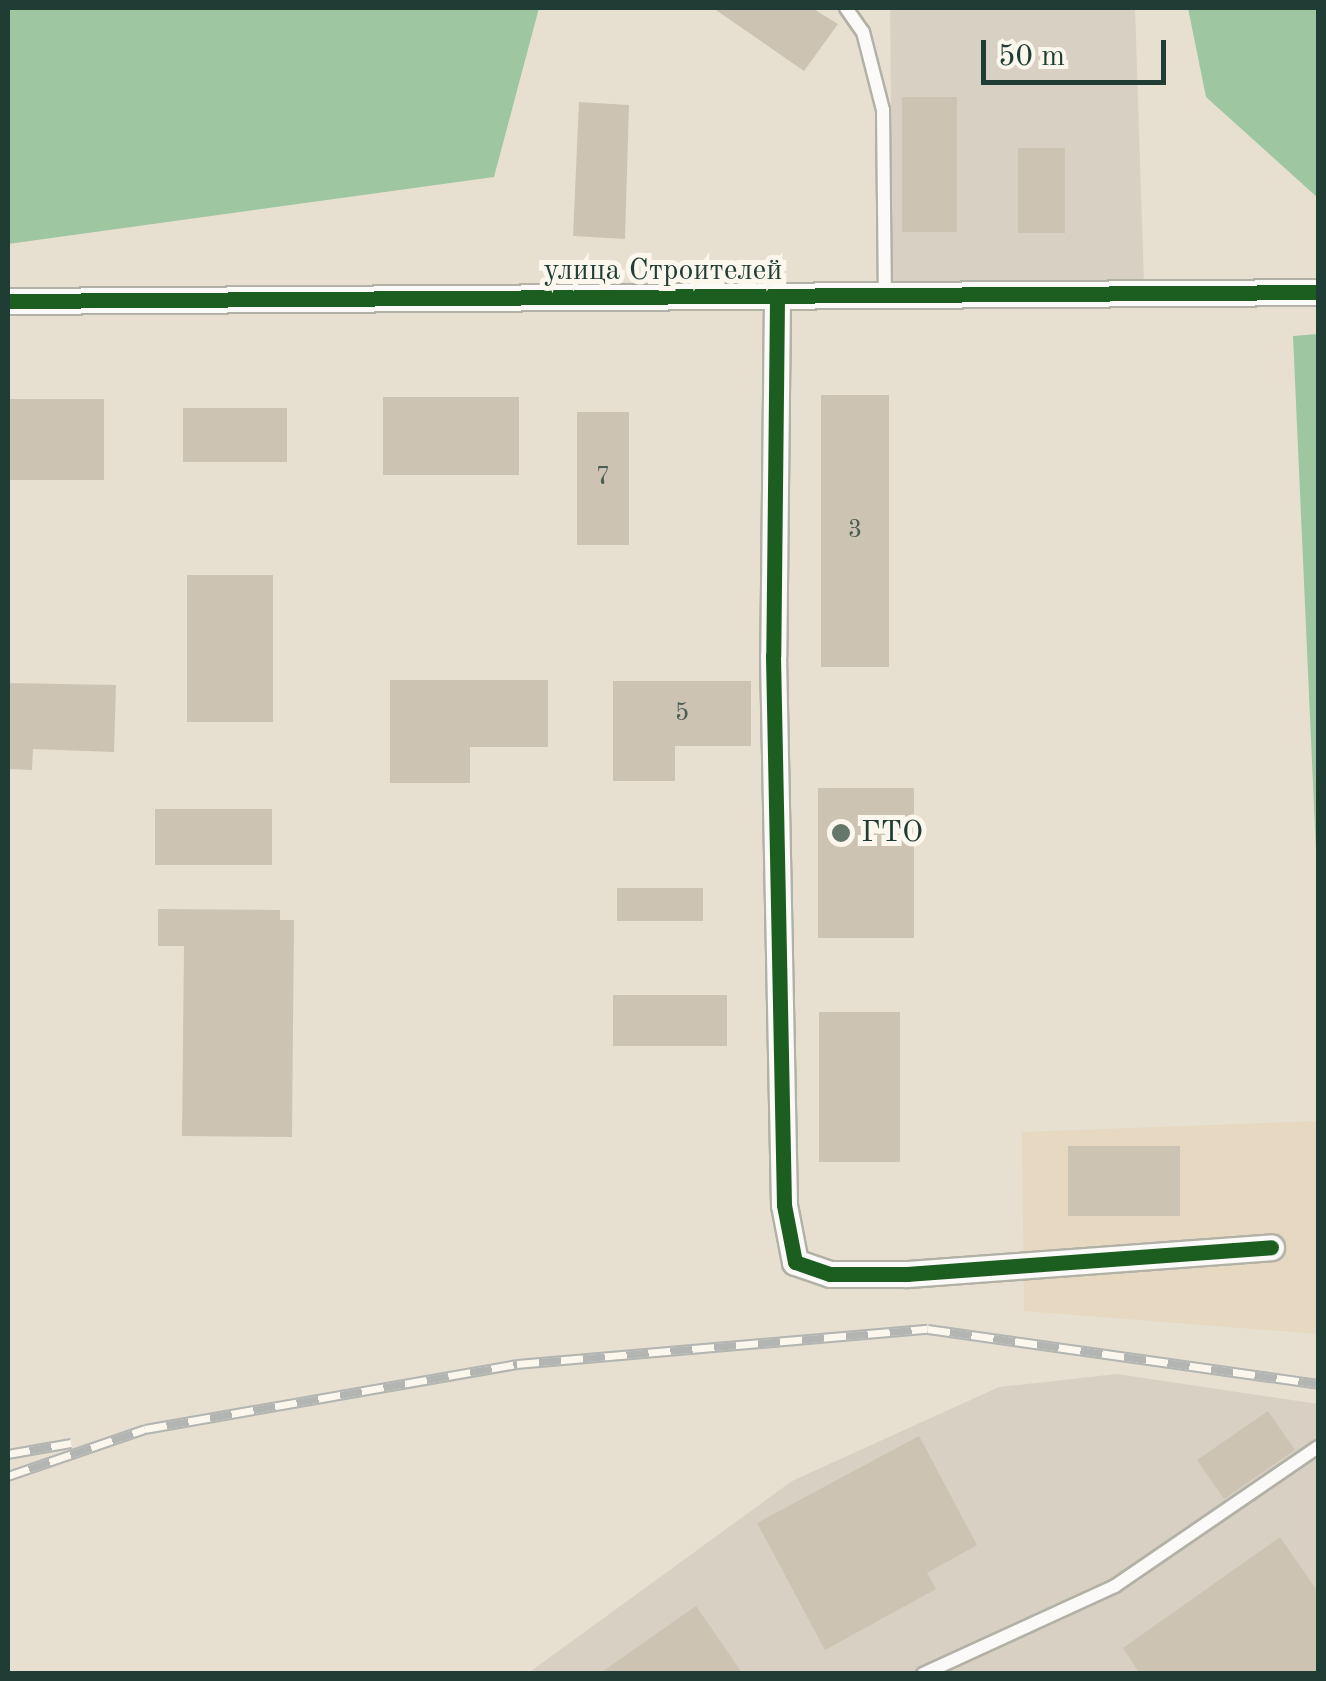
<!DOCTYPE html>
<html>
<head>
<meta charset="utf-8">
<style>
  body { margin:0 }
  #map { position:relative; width:1326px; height:1681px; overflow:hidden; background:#e7e0d0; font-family:"Old Standard TT",serif }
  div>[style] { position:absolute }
  .built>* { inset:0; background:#e6d8c1 }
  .industrial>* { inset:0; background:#d8d0c3 }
  .forest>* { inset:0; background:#9ec6a1 }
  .building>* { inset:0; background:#cdc3b3 }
  .roads { filter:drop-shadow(2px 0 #b2b1a6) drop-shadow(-2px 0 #b2b1a6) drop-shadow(0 2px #b2b1a6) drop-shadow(0 -2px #b2b1a6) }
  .service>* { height:12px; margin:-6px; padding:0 6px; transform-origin:6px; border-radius:6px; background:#fbfaf8 }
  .minor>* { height:25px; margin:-12.5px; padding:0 12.5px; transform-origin:12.5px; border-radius:12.5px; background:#fbfaf8 }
  .rail>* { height:11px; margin-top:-5.5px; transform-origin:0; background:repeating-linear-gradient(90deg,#fbf7ec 0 22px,#b2b5b1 0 44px); box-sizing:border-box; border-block:2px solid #b2b5b1 }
  .cycleway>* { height:15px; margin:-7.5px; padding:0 7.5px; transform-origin:7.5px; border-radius:7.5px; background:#1b5e20 }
  .dots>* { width:28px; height:28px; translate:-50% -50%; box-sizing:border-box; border:5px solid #fbf7ec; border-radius:50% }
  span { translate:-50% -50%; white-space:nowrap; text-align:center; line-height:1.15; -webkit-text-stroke:10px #fbf7ec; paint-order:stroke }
  .number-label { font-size:25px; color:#4a5e54 }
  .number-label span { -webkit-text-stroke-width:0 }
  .street-label { font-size:30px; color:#1f3d34 }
  .poi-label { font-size:30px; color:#1f3d34 }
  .left { translate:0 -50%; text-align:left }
  .frame { position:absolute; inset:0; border:10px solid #1f3d34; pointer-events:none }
  .scale { position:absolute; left:981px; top:40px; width:185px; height:45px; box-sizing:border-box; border:5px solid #1f3d34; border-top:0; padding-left:12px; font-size:30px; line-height:35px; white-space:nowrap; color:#1f3d34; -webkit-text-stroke:8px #fbf7ec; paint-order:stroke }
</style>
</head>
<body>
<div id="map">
  <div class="built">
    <i style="clip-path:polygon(1318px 1121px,1318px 1334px,1024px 1311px,1022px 1132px)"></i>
  </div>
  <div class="industrial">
    <i style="clip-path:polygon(890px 8px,1135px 8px,1144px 284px,893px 287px)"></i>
    <i style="clip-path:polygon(1117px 1374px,1318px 1404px,1318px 1673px,527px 1674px,792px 1481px,999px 1387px)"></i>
  </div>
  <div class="forest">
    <i style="clip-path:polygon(8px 8px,539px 8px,494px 177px,8px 244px)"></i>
    <i style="clip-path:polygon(1188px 8px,1318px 8px,1318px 198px,1206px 97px)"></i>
    <i style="clip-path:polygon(1318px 334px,1318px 896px,1293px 336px)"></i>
  </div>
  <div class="building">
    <i style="clip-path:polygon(713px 8px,812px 8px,838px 24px,804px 71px)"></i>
    <i style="clip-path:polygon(902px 97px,957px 97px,957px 232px,902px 232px)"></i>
    <i style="clip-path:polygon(579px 102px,629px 105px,625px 239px,573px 236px)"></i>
    <i style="clip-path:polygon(1018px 148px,1065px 148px,1065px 233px,1018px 233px)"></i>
    <i style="clip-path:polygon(821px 395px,889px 395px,889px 667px,821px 667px)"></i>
    <i style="clip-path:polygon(383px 397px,519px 397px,519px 475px,383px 475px)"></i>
    <i style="clip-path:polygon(8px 399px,104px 399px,104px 480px,8px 480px)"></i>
    <i style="clip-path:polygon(183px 408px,287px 408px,287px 462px,183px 462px)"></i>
    <i style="clip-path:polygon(577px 412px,629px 412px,629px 545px,577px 545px)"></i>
    <i style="clip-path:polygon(187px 575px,273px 575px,273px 722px,187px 722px)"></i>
    <i style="clip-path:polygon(390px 680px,548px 680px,548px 747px,470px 747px,470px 783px,390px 783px)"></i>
    <i style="clip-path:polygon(613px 681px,751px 681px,751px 746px,675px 746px,675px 781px,613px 781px)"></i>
    <i style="clip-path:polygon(8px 683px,116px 685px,114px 752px,33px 749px,32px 770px,8px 769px)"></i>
    <i style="clip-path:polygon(818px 788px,914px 788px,914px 938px,818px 938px)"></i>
    <i style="clip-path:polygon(155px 809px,272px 809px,272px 865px,155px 865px)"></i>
    <i style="clip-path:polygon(617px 888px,703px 888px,703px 921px,617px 921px)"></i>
    <i style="clip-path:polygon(158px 909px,280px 910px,280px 920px,294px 920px,292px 1137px,182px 1136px,184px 946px,158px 946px)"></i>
    <i style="clip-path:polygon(613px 995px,727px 995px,727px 1046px,613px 1046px)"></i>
    <i style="clip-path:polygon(819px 1012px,900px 1012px,900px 1162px,819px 1162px)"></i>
    <i style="clip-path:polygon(1068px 1146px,1180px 1146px,1180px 1216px,1068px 1216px)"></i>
    <i style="clip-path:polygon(1268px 1411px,1295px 1450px,1224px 1499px,1197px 1460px)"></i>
    <i style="clip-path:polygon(919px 1436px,977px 1545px,927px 1573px,936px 1589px,825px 1650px,757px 1523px)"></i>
    <i style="clip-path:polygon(1280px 1537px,1318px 1592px,1318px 1674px,1140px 1674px,1123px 1648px)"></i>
    <i style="clip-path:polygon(696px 1606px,743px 1674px,599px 1674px)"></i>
  </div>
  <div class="roads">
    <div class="service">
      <i style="left:846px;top:8px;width:29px;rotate:55deg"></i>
      <i style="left:863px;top:32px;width:81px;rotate:75.6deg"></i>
      <i style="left:883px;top:110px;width:185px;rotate:89.4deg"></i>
      <i style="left:923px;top:1674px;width:211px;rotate:-24.6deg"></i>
      <i style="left:1115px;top:1586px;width:246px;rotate:-34.4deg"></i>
    </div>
    <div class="minor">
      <i style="left:777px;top:299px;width:357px;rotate:90.6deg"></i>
      <i style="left:773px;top:656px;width:549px;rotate:88.85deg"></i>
      <i style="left:784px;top:1205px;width:58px;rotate:79.1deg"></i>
      <i style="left:795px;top:1262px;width:37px;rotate:19deg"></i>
      <i style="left:830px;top:1274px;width:77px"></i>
      <i style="left:907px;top:1274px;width:365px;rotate:-4.2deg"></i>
      <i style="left:8px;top:301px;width:1310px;rotate:-0.39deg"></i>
    </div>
  </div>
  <div class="rail">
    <i style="left:8px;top:1454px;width:64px;rotate:-9.9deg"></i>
    <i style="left:8px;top:1476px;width:145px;rotate:-18.9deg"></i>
    <i style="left:145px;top:1429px;width:378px;rotate:-9.9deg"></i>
    <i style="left:517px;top:1364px;width:412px;rotate:-4.9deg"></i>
    <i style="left:928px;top:1329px;width:394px;rotate:8deg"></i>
  </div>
  <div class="cycleway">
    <i style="left:777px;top:299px;width:357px;rotate:90.6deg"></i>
    <i style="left:773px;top:656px;width:549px;rotate:88.85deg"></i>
    <i style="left:784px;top:1205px;width:58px;rotate:79.1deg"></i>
    <i style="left:795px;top:1262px;width:37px;rotate:19deg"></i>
    <i style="left:830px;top:1274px;width:77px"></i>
    <i style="left:907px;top:1274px;width:365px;rotate:-4.2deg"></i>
    <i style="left:8px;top:301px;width:1310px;rotate:-0.39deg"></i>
  </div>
  <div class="dots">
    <i style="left:841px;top:833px;background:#65766b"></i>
  </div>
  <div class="number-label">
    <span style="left:603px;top:478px">7</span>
    <span style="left:855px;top:531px">3</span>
    <span style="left:682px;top:714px">5</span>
  </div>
  <div class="street-label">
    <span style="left:663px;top:271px">улица Строителей</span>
  </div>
  <div class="poi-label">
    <span class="left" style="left:861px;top:833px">ГТО</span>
  </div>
  <div class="frame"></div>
  <div class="scale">50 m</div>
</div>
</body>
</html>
